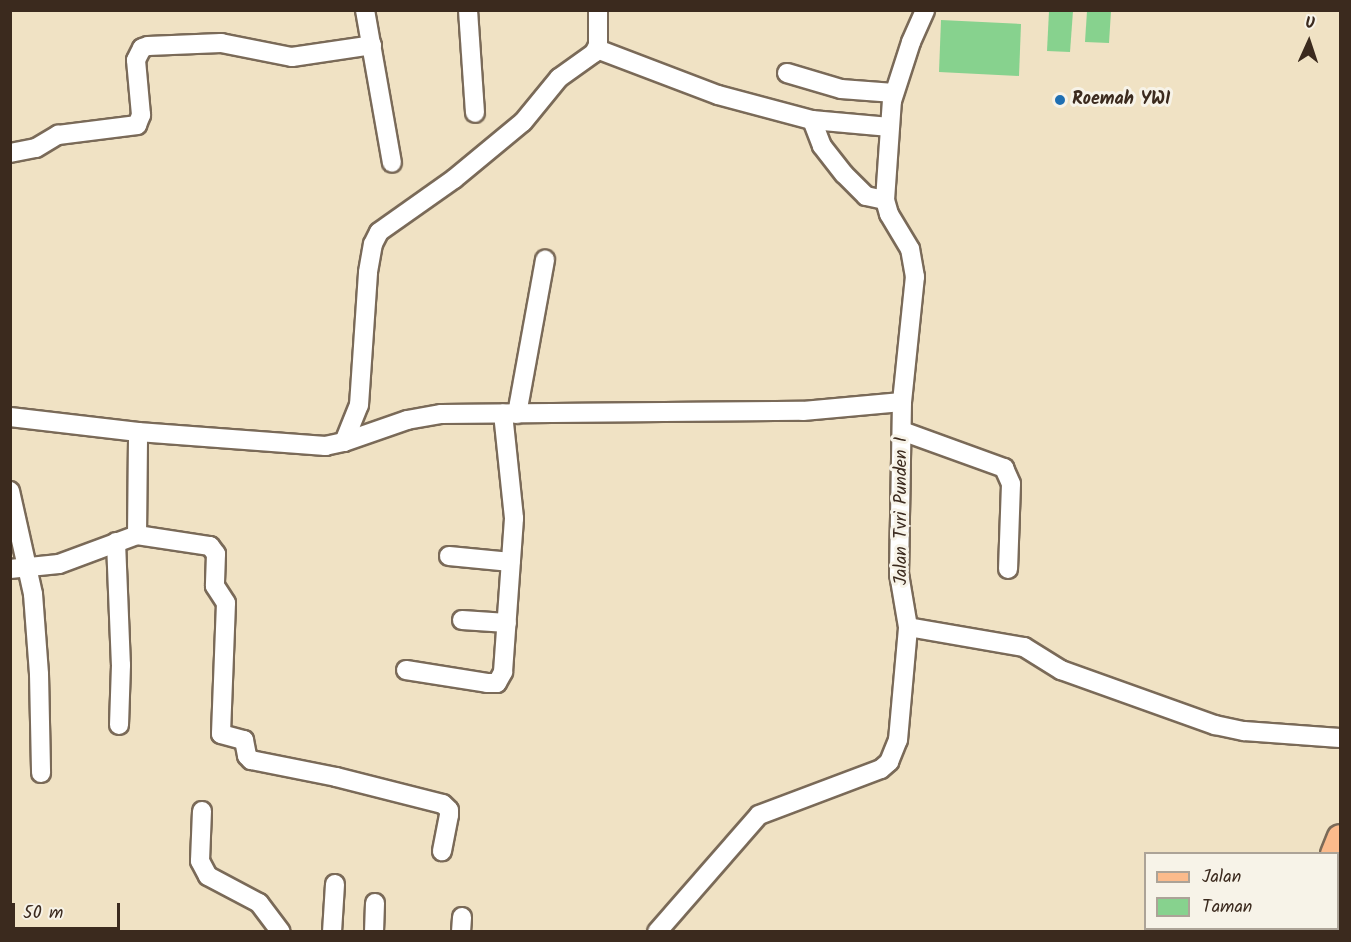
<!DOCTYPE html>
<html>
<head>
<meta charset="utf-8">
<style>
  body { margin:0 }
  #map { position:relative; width:1351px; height:942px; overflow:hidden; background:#f0e2c4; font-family:Kalam,sans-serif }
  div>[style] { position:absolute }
  .green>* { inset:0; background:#87d28e }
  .roads { filter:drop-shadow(2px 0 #7a6a58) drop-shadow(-2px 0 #7a6a58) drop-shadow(0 2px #7a6a58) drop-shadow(0 -2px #7a6a58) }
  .minor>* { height:18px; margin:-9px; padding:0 9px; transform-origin:9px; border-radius:9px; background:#fff }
  .major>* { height:24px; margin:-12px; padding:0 12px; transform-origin:12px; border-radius:12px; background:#fbbb8c }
  .dots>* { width:16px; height:16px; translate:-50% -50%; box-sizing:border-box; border:3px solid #f7f3e8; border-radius:50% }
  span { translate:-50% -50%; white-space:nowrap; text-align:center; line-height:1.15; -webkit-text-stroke:6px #f7f3e8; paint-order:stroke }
  .poi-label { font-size:18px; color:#3b2a1e; font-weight:700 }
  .left { translate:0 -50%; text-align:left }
  .street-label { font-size:18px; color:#3b2a1e }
  .frame { position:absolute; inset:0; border:12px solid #3b2a1e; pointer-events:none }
  .legend { position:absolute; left:1144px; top:852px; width:195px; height:78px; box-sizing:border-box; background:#f7f3e8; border:2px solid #aca397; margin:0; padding:8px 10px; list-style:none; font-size:18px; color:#3b2a1e }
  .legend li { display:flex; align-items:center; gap:12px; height:30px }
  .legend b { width:30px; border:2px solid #aca397 }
  .north { position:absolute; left:1279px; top:12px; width:60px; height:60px; -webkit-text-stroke:4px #f7f3e8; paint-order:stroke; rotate:3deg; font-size:16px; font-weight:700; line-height:24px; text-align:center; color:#3b2a1e }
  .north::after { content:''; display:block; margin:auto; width:21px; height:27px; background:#3b2a1e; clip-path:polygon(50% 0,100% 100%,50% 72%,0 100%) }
  .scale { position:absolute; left:12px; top:903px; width:108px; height:27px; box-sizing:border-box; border:3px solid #3b2a1e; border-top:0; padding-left:8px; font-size:18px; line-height:21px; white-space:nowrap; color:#3b2a1e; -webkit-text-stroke:4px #f7f3e8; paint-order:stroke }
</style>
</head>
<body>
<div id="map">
  <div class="green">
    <i style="clip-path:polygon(1049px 11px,1073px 11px,1070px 52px,1047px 51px)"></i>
    <i style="clip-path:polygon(1087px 11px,1111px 11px,1109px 43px,1085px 42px)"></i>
    <i style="clip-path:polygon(941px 20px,1021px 24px,1019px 76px,939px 72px)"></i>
  </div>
  <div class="roads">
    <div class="minor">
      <i style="left:365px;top:10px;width:155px;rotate:80deg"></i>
      <i style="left:468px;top:10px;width:103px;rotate:86.1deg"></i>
      <i style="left:597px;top:49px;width:129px;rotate:20.8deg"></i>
      <i style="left:718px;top:95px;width:97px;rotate:14.9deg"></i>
      <i style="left:812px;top:120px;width:78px;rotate:5.1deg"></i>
      <i style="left:787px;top:73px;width:56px;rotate:16.5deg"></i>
      <i style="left:841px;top:89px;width:53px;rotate:4.3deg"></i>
      <i style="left:812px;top:120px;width:28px;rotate:69deg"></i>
      <i style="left:822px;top:146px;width:36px;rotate:52deg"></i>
      <i style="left:844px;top:174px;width:31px;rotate:45deg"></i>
      <i style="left:866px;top:196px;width:19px;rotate:12deg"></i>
      <i style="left:10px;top:153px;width:26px;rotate:-11deg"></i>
      <i style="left:36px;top:148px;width:26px;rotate:-31deg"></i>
      <i style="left:58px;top:135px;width:80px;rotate:-7.2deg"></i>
      <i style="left:137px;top:125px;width:11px;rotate:-68deg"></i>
      <i style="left:141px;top:115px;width:55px;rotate:-95.2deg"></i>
      <i style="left:136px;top:60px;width:13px;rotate:-63deg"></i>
      <i style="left:142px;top:48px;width:6px;rotate:-18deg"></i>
      <i style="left:148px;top:46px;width:73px;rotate:-2.4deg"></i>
      <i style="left:221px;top:43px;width:72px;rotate:11.2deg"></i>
      <i style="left:292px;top:57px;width:81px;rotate:-8.5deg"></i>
      <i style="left:517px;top:414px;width:157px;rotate:-79.7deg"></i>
      <i style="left:10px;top:417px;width:129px;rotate:6.7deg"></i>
      <i style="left:138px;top:432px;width:188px;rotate:4.3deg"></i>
      <i style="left:325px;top:446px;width:19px;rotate:-12deg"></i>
      <i style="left:344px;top:442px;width:67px;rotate:-19.2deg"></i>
      <i style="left:407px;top:420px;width:35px;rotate:-10deg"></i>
      <i style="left:441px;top:414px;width:362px;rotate:-0.5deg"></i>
      <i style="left:803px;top:411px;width:99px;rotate:-5.2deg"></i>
      <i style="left:902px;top:431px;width:109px;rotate:19.9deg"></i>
      <i style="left:1004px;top:468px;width:17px;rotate:66deg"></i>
      <i style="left:1011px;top:484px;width:85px;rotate:92deg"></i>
      <i style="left:344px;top:442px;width:40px;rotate:-68deg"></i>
      <i style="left:359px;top:405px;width:133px;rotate:-86.1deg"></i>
      <i style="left:368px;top:272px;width:28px;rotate:-80deg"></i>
      <i style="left:373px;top:244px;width:13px;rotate:-63deg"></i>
      <i style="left:379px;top:232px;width:92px;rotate:-35.2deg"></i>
      <i style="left:454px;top:179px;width:89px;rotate:-39.6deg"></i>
      <i style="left:523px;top:122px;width:57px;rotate:-50.7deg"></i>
      <i style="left:559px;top:78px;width:43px;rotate:-35.5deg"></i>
      <i style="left:594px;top:53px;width:9px;rotate:-63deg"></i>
      <i style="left:598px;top:45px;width:35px;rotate:-90deg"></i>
      <i style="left:10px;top:491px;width:106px;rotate:77.4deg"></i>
      <i style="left:33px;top:594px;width:80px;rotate:85.7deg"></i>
      <i style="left:39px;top:674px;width:99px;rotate:88.8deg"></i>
      <i style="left:137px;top:535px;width:103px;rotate:-89.4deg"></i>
      <i style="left:116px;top:542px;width:123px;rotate:87.7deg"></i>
      <i style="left:121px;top:665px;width:60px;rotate:91.9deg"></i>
      <i style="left:449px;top:556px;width:62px;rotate:5.5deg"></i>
      <i style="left:10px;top:569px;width:49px;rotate:-5.8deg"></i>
      <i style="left:59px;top:564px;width:83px;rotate:-20.4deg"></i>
      <i style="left:137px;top:535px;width:74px;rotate:8.6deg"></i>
      <i style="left:210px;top:546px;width:10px;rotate:53deg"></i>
      <i style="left:216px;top:554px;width:32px;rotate:92deg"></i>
      <i style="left:215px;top:586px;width:20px;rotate:57deg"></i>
      <i style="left:226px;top:603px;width:131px;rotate:92.2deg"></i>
      <i style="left:221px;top:734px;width:24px;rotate:15deg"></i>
      <i style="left:244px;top:740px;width:16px;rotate:79deg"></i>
      <i style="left:247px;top:756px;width:6px;rotate:45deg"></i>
      <i style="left:251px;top:760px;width:87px;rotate:11.3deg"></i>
      <i style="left:336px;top:777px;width:110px;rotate:14.2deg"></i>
      <i style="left:443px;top:804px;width:8px;rotate:45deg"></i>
      <i style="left:449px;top:810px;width:5px;rotate:90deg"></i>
      <i style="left:449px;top:815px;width:37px;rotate:101deg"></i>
      <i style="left:462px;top:620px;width:45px;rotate:3.8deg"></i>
      <i style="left:908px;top:627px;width:118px;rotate:9.8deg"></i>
      <i style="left:1024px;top:647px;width:44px;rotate:31.9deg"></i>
      <i style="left:1061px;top:670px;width:164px;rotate:19.7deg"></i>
      <i style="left:1215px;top:725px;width:30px;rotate:12deg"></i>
      <i style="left:1244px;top:731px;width:96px;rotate:4.2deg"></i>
      <i style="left:406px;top:670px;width:82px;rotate:9.1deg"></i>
      <i style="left:487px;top:683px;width:10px"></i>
      <i style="left:497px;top:683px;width:13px;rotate:-61deg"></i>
      <i style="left:503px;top:672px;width:154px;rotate:-85.9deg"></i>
      <i style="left:514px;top:518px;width:105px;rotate:-96deg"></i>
      <i style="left:202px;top:811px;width:50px;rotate:92.3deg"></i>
      <i style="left:200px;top:861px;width:17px;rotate:62deg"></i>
      <i style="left:208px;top:876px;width:58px;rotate:27.9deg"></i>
      <i style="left:259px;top:903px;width:36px;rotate:53deg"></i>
      <i style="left:332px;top:932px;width:48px;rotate:-86.4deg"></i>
      <i style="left:374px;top:932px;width:29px;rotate:-88deg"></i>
      <i style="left:461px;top:932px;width:15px;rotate:-86deg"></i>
      <i style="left:657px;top:932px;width:155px;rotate:-48.9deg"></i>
      <i style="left:759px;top:815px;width:130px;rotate:-20.7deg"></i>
      <i style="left:881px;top:769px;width:11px;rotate:-41deg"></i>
      <i style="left:889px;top:762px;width:24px;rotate:-68deg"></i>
      <i style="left:898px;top:740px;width:113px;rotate:-84.9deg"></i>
      <i style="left:908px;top:627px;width:54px;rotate:-99.6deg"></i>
      <i style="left:899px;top:574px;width:172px;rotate:-89deg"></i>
      <i style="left:902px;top:402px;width:126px;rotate:-84.1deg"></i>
      <i style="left:915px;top:277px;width:28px;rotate:-100deg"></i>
      <i style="left:910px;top:249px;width:41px;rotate:-121deg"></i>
      <i style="left:889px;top:214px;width:15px;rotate:-106deg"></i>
      <i style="left:885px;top:200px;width:99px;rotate:-86deg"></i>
      <i style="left:892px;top:101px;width:62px;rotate:-72.1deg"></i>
      <i style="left:911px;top:42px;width:35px;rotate:-66deg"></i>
    </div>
    <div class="major">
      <i style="left:1333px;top:854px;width:18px;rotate:-68deg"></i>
      <i style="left:1338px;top:882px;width:3px;rotate:45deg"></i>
    </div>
  </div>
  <div class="dots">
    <i style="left:1060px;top:100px;background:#1f6fb2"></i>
  </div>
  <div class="poi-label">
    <span class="left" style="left:1072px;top:100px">Roemah YWI</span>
  </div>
  <div class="street-label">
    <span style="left:902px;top:511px;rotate:-90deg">Jalan Tvri Punden I</span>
  </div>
  <div class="frame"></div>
  <ul class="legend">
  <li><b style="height:8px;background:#fbbb8c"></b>Jalan</li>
  <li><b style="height:16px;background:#87d28e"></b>Taman</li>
  </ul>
  <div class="north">U</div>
  <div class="scale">50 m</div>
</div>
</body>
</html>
